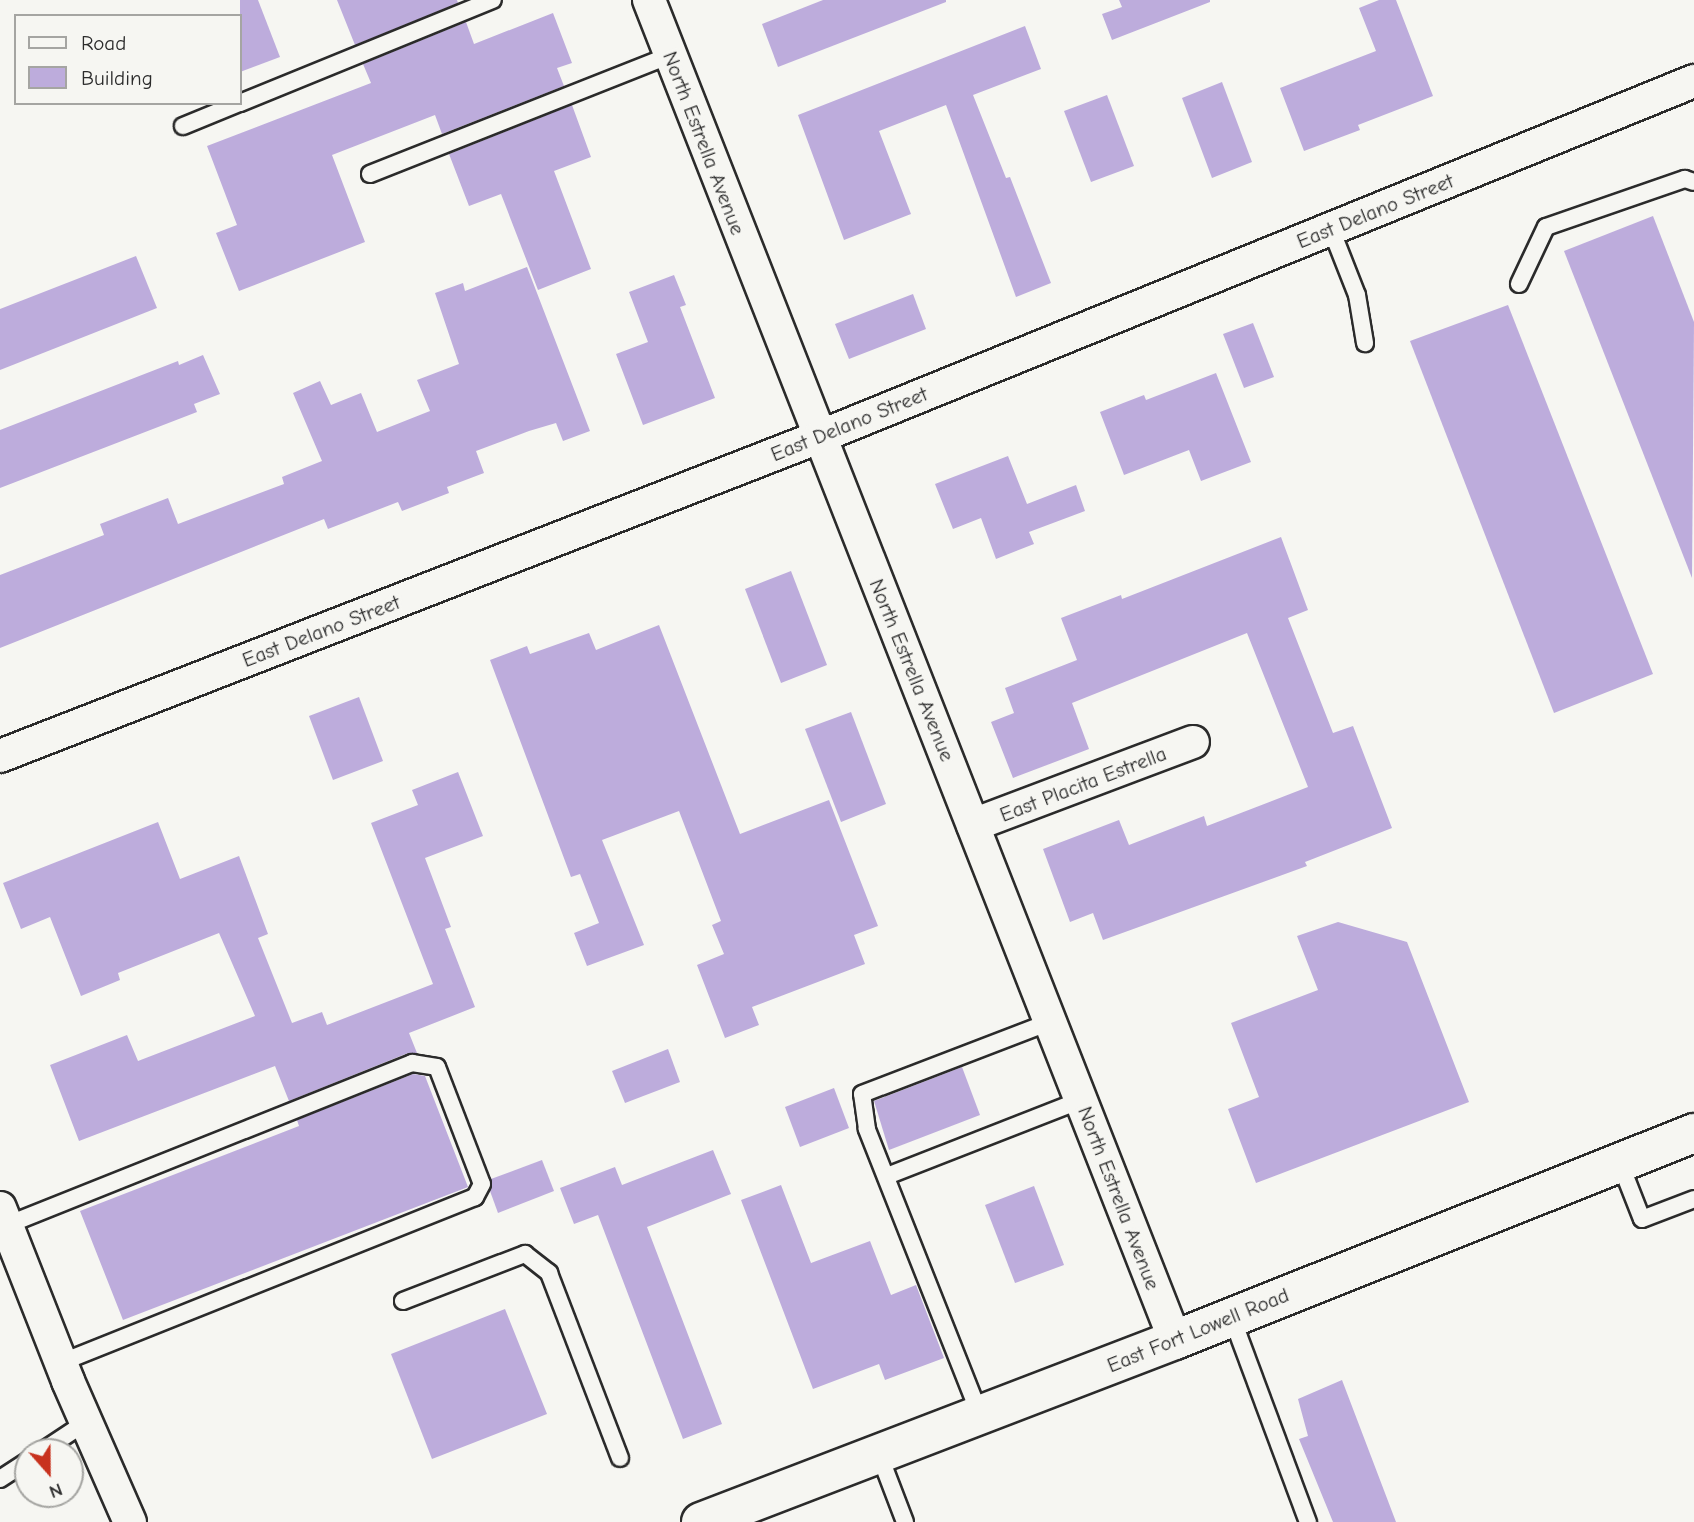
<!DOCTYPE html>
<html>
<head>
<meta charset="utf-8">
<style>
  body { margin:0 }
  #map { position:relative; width:1694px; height:1522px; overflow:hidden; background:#f6f6f2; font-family:"Comic Neue",sans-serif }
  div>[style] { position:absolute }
  .building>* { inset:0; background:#bdacdc }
  .roads { filter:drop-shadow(2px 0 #2b2b2b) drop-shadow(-2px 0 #2b2b2b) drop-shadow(0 2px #2b2b2b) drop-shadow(0 -2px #2b2b2b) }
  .lane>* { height:16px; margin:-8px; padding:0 8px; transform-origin:8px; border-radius:8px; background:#f6f6f2 }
  .street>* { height:32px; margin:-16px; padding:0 16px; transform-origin:16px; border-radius:16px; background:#f6f6f2 }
  .secondary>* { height:38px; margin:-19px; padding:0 19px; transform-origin:19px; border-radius:19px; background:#f6f6f2 }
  span { translate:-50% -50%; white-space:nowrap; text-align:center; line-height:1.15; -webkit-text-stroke:7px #f6f6f2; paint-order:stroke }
  .street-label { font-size:21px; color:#2b2b2b }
  .legend { position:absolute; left:14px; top:14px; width:228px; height:91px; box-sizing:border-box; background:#f6f6f2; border:2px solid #a5a5a2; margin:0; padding:9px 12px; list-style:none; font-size:21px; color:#2b2b2b }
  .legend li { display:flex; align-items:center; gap:14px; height:35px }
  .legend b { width:35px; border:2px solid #a5a5a2 }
  .north { position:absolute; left:14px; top:1438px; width:70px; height:70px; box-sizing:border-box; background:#f6f6f2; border:2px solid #a5a5a2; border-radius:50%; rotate:159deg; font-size:19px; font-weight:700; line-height:28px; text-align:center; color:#2b2b2b }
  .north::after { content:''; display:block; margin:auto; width:24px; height:32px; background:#c8321e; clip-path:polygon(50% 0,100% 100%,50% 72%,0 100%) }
</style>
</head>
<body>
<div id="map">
  <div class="building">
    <i style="clip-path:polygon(240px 0,258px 0,280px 57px,240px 72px)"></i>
    <i style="clip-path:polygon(337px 0,457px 0,458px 3px,355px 45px)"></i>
    <i style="clip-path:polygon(823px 0,946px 0,946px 2px,778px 67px,762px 24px)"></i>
    <i style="clip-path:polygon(1119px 0,1210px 0,1210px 2px,1112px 40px,1102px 14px,1122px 7px)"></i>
    <i style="clip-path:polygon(1379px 0,1396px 0,1433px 96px,1358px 125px,1360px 130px,1304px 151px,1280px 88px,1376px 51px,1359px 8px)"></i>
    <i style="clip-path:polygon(553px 13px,572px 63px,557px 68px,564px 86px,442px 134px,435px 115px,332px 155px,365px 242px,239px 291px,216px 233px,237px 225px,207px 146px,371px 83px,363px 64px,466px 22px,474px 44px)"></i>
    <i style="clip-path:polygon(1025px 26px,1041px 69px,973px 95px,1006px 178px,1010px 177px,1051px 283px,1016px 297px,946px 105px,879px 131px,911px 214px,844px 240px,798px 115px)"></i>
    <i style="clip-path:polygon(1222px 82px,1252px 162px,1212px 178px,1182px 98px)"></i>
    <i style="clip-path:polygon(1107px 95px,1134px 166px,1091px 182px,1064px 111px)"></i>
    <i style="clip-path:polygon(572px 105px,591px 157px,554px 171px,591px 269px,538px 290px,501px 194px,469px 206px,449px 154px)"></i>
    <i style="clip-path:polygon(1653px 216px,1694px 322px,1692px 578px,1564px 251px)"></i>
    <i style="clip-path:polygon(136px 256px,157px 308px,0 370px,0 309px)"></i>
    <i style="clip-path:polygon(527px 267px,590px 431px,563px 441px,556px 423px,529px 431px,476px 451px,484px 473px,447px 487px,449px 493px,402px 511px,398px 502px,328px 529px,324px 519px,0 648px,0 575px,104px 535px,100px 524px,168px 498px,178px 524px,284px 484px,282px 477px,322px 461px,293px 393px,320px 381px,331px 405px,361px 393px,377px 432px,430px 411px,417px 380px,459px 364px,435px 293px,463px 283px,465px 291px)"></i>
    <i style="clip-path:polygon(674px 275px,686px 305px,680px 307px,715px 398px,643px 425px,616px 354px,648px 342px,629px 292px)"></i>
    <i style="clip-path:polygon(913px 294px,926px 329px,849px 359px,835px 324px)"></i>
    <i style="clip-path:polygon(1508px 305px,1653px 674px,1554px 713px,1410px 341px)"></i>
    <i style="clip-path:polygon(1253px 323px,1274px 377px,1244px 388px,1223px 334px)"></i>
    <i style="clip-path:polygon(203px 355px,220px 394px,194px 404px,197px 412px,0 488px,0 430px,178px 361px,179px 365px)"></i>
    <i style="clip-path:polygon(1216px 373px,1251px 462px,1201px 481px,1189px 450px,1124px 475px,1100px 412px,1144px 395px,1146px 400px)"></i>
    <i style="clip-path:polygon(1008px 456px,1027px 504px,1076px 485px,1085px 511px,1029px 532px,1034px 544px,996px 559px,981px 518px,953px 529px,935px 484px)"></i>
    <i style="clip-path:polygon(1281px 537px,1308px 610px,1288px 618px,1333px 733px,1353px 726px,1392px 828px,1305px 862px,1307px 866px,1103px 940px,1093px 913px,1070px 922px,1043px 849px,1119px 820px,1129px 845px,1204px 816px,1207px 826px,1308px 787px,1247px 633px,1072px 703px,1089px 749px,1013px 778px,991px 722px,1014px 713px,1005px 688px,1077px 660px,1061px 618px,1121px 595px,1122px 599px)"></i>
    <i style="clip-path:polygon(791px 571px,827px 665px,781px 683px,745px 589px)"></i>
    <i style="clip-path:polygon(659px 625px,740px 834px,829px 800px,878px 926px,854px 935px,865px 964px,752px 1007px,759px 1025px,725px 1038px,697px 965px,724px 954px,712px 925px,721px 921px,679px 811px,602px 840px,644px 945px,587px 966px,574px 933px,599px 923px,580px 874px,571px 877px,490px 660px,527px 646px,530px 654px,589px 633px,596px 650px)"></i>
    <i style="clip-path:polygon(359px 697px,383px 761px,333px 780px,309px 716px)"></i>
    <i style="clip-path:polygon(851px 712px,886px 804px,841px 822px,805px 729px)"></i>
    <i style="clip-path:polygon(458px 772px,483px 836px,425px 858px,451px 927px,445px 929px,475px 1007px,409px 1033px,417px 1053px,408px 1053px,289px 1101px,275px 1066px,79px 1141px,50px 1065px,127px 1035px,138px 1061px,255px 1016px,219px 933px,118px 973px,120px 980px,81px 996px,50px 917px,21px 929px,3px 883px,158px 822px,180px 879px,239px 856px,268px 934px,258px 938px,292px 1023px,322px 1012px,327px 1025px,433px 984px,371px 823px,418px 805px,412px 790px)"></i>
    <i style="clip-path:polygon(1338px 922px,1407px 942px,1469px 1102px,1256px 1183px,1228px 1109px,1259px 1097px,1231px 1023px,1318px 990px,1297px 936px)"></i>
    <i style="clip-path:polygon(668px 1049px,680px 1082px,625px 1103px,612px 1071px)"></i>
    <i style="clip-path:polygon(962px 1067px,980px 1115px,889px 1150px,874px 1101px)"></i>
    <i style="clip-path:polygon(413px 1074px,425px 1076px,468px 1187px,123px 1320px,80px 1211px,299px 1126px,297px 1120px)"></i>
    <i style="clip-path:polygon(834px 1088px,849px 1128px,800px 1147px,785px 1107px)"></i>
    <i style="clip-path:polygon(713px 1150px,731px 1194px,647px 1227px,722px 1424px,683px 1439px,598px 1215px,574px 1224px,560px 1188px,615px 1167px,622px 1185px)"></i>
    <i style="clip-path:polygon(542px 1160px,554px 1191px,498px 1213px,490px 1191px,491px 1179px)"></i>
    <i style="clip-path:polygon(781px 1185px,811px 1263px,870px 1241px,891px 1295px,916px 1285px,944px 1358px,885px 1380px,879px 1364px,813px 1389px,741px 1200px)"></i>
    <i style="clip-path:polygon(1034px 1186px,1064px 1265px,1015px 1283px,985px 1205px)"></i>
    <i style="clip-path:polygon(505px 1309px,547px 1414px,432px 1459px,391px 1354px)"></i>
    <i style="clip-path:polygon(1342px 1380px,1396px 1522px,1333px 1522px,1299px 1439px,1308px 1436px,1298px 1399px)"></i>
  </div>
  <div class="roads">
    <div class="lane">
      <i style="left:240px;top:103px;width:273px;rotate:-22.2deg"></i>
      <i style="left:183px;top:126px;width:61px;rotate:-22.3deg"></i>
      <i style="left:370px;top:174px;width:323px;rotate:-21.6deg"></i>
      <i style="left:1331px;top:229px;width:71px;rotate:68.5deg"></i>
      <i style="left:1357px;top:295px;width:49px;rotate:80.5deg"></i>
      <i style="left:1519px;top:284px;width:63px;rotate:-64.7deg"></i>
      <i style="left:1546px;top:227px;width:147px;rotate:-19.1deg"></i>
      <i style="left:1685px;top:179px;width:9px;rotate:18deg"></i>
      <i style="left:1620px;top:1163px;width:60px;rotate:68.6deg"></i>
      <i style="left:1642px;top:1219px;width:56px;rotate:-21deg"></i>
      <i style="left:887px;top:1176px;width:208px;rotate:-21.4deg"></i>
      <i style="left:2px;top:1227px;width:442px;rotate:-21.8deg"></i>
      <i style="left:412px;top:1063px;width:25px;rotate:9deg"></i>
      <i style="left:437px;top:1067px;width:125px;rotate:69deg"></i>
      <i style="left:482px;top:1184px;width:15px;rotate:118deg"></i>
      <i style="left:475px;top:1197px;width:446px;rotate:158.2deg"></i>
      <i style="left:403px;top:1301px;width:131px;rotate:-21.1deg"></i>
      <i style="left:525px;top:1254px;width:31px;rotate:38deg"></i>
      <i style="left:549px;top:1273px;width:198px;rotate:69deg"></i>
      <i style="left:1232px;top:1318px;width:218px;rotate:69.6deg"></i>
      <i style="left:980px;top:1415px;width:308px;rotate:-111.6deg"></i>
      <i style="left:867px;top:1129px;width:35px;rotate:-98deg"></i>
      <i style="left:862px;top:1094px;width:201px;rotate:-21deg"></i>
      <i style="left:41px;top:1452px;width:54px;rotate:-33.7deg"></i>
      <i style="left:879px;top:1454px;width:73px;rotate:69.1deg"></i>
      <i style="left:0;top:1479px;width:33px;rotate:-33deg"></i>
    </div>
    <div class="street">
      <i style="left:649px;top:0;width:1440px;rotate:68.57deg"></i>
      <i style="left:0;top:756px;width:879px;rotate:-21.28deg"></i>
      <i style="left:819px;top:437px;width:945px;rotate:-22.14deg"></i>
      <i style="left:973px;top:825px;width:235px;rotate:-20.7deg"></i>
      <i style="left:0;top:1208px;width:186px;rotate:68.5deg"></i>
      <i style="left:68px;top:1381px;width:154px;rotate:66.3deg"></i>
    </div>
    <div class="secondary">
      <i style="left:701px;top:1522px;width:508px;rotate:-21.01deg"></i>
      <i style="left:1175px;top:1340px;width:559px;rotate:-21.74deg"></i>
    </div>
  </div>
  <div class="street-label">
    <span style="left:704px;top:143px;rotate:69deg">North Estrella Avenue</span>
    <span style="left:1375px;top:211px;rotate:-22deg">East Delano Street</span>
    <span style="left:849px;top:424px;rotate:-22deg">East Delano Street</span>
    <span style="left:321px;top:631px;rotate:-21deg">East Delano Street</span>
    <span style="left:912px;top:670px;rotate:68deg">North Estrella Avenue</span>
    <span style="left:1083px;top:784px;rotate:-21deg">East Placita Estrella</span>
    <span style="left:1119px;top:1198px;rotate:69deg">North Estrella Avenue</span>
    <span style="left:1198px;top:1330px;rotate:-22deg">East Fort Lowell Road</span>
  </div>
  <ul class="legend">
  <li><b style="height:9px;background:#f6f6f2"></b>Road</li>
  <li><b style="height:19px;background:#bdacdc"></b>Building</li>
  </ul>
  <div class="north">N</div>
</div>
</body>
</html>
